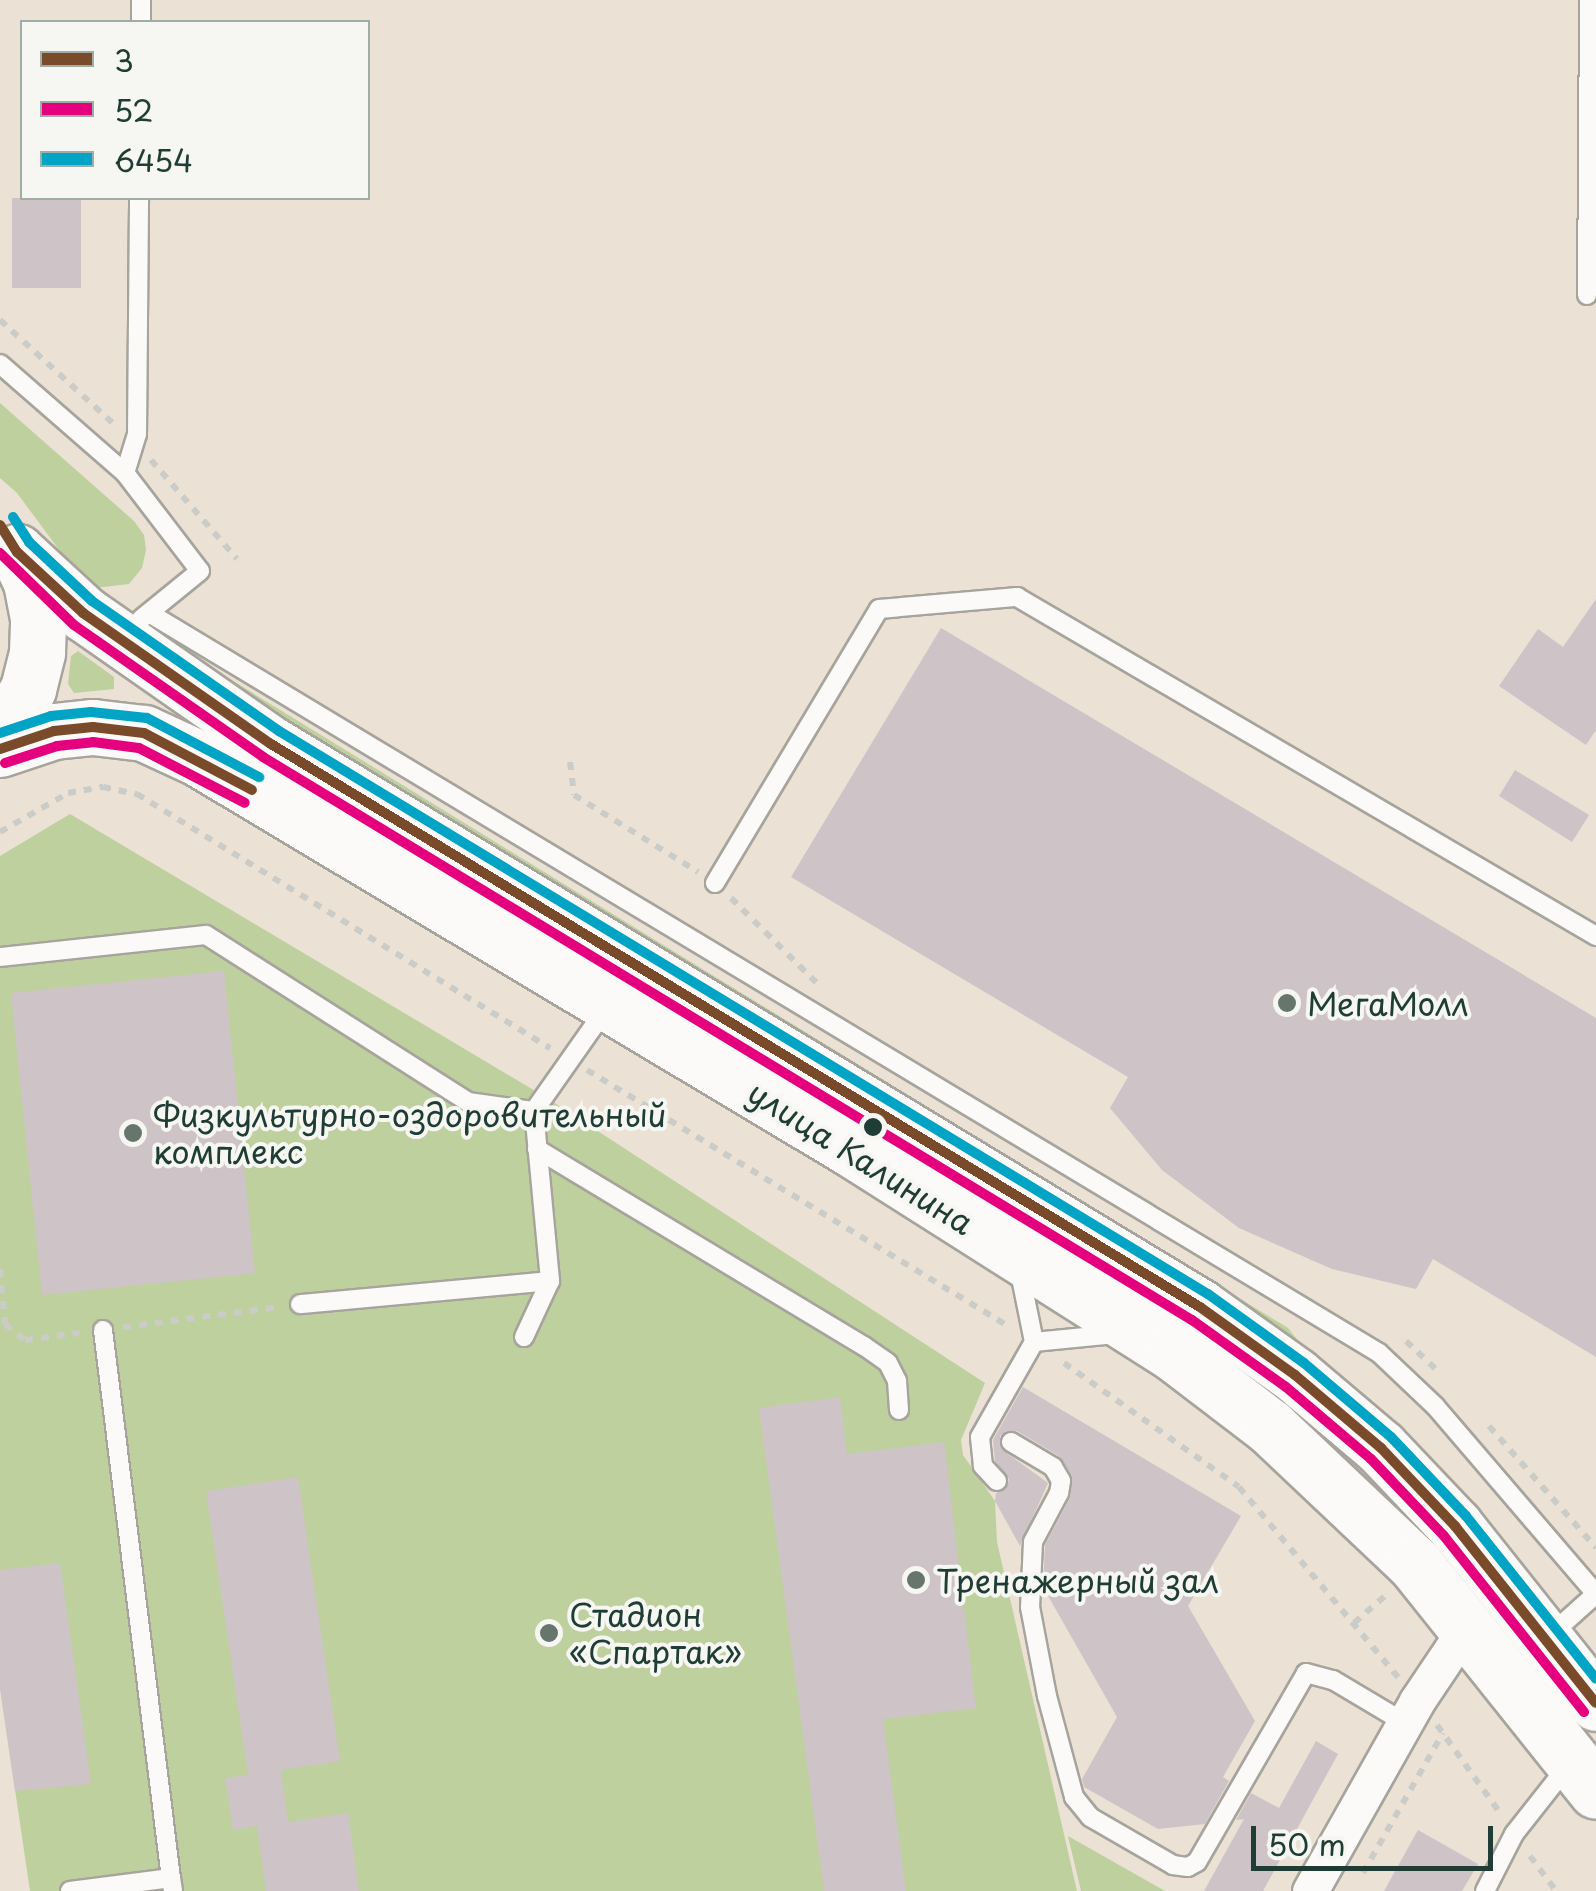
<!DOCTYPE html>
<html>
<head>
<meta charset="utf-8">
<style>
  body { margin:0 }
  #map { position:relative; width:1596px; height:1891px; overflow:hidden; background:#ebe1d5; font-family:"Playpen Sans",sans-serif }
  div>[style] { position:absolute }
  .green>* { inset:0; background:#bed09d }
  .building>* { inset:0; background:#cec3c7 }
  .path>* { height:6px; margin-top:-3px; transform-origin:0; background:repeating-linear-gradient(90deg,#cbcbc7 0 8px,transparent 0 16px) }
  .roads { filter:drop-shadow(2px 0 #a6a49c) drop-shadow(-2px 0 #a6a49c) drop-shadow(0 2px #a6a49c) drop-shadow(0 -2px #a6a49c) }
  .service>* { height:18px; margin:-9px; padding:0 9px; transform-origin:9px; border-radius:9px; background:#fcfaf9 }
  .minor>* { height:35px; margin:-17.5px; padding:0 17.5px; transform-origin:17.5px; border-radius:17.5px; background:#fcfaf9 }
  .primary>* { height:55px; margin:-27.5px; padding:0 27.5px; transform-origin:27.5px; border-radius:27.5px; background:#fcfaf9 }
  .bus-1>* { height:10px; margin:-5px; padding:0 5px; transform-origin:5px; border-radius:5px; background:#7a4b2a }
  .bus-2>* { height:10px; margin:-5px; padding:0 5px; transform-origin:5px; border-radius:5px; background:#e5007d }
  .bus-3>* { height:10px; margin:-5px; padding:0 5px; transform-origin:5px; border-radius:5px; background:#02a4c6 }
  .dots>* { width:28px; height:28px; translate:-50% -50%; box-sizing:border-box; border:5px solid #f6f6f2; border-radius:50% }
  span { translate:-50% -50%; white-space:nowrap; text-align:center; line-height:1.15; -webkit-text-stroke:8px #f6f6f2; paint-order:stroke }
  .poi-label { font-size:32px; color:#1f3d34 }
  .left { translate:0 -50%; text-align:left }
  .street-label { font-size:32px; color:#1f3d34 }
  .legend { position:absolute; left:20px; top:20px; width:350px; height:180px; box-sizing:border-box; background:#f6f6f2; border:2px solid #a0aca6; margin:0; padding:12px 18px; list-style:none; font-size:30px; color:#1f3d34 }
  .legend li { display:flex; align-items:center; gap:20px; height:50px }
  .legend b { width:50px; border:2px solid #a0aca6 }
  .scale { position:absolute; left:1251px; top:1826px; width:242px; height:45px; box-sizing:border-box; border:5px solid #1f3d34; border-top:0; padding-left:12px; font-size:30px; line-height:35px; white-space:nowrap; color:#1f3d34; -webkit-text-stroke:8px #f6f6f2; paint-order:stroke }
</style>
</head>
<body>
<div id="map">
  <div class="green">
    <i style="clip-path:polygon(0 403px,134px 521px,144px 535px,146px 550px,142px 568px,129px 584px,95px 588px,77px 574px,17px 493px,0 478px)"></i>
    <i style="clip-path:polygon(78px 651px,114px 677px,114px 689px,74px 693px,68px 684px,71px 656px)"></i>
    <i style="clip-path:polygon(191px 661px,202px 662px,1288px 1328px,1310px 1356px,1275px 1343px)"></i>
    <i style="clip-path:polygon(70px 814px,547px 1098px,985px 1383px,961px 1440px,963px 1455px,995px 1501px,997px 1542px,1077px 1891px,30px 1891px,0 1688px,0 856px)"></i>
    <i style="clip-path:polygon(1068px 1836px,1165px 1891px,1081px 1891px)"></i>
  </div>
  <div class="building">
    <i style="clip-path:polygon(12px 198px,81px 198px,81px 288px,12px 288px)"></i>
    <i style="clip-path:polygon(1596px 599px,1596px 730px,1586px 745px,1499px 686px,1538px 629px,1563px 647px)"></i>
    <i style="clip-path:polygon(941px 628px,1596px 1018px,1596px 1357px,1433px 1259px,1416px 1289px,1332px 1269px,1239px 1228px,1162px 1170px,1110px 1108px,1128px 1077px,791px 877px)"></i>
    <i style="clip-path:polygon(1515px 770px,1589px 815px,1572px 842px,1499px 796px)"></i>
    <i style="clip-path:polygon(224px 971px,255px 1273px,42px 1295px,11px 993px)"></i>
    <i style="clip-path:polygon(1023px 1387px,1241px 1516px,1188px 1606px,1255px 1721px,1223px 1777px,1229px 1781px,1205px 1824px,1158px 1829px,1084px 1787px,1082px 1779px,1117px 1717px,1043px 1587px,1045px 1545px,1070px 1498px,1072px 1476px,1059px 1456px,1017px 1431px,1006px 1431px,1000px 1436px,1001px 1449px,1048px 1483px,1020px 1546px,995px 1501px,996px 1493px,1006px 1489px,1009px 1479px,995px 1461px,993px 1440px)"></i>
    <i style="clip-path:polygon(840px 1397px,847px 1454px,944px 1442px,976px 1708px,883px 1719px,906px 1891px,824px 1891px,759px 1408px)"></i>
    <i style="clip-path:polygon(298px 1477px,340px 1761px,281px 1770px,288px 1822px,348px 1813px,359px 1891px,266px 1891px,257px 1826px,233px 1830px,225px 1778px,248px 1775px,206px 1491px)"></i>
    <i style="clip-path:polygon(60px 1563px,91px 1784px,15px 1791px,0 1688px,0 1570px)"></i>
    <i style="clip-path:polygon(1316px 1741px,1338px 1754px,1263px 1891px,1204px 1891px,1244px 1819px,1236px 1820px,1251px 1793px,1279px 1808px)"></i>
    <i style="clip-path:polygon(1418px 1830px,1478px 1864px,1462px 1891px,1384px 1891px)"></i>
  </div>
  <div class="path">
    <i style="left:0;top:320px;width:154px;rotate:42.4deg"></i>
    <i style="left:151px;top:460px;width:131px;rotate:49deg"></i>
    <i style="left:570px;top:762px;width:33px;rotate:83deg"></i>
    <i style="left:574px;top:795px;width:146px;rotate:31.8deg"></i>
    <i style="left:0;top:832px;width:78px;rotate:-29.8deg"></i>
    <i style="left:68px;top:793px;width:36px;rotate:-10deg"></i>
    <i style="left:103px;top:787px;width:35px;rotate:12deg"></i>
    <i style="left:137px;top:794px;width:485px;rotate:31.6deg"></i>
    <i style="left:731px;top:898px;width:122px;rotate:44.7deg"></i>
    <i style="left:587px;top:1070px;width:493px;rotate:31.3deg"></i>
    <i style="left:0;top:1269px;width:55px;rotate:84.8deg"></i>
    <i style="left:5px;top:1324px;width:26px;rotate:39deg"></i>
    <i style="left:25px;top:1340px;width:55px;rotate:-7.3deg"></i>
    <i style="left:123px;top:1327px;width:157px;rotate:-7.3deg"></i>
    <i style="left:1406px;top:1341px;width:47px;rotate:43.3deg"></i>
    <i style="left:1064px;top:1363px;width:214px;rotate:35.3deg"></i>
    <i style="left:1239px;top:1487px;width:248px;rotate:50.1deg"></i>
    <i style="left:1489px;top:1426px;width:162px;rotate:48.7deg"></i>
    <i style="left:1354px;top:1623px;width:41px;rotate:-41.1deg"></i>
    <i style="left:1437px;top:1725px;width:108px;rotate:54.4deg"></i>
    <i style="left:1530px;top:1856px;width:44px;rotate:53.4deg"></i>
    <i style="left:1363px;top:1873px;width:161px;rotate:-60.3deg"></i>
  </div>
  <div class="roads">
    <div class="service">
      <i style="left:141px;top:22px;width:22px;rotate:-90deg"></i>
      <i style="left:1587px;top:295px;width:295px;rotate:-89.6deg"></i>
      <i style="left:0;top:364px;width:166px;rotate:41.1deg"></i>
      <i style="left:125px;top:473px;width:123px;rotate:52.6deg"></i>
      <i style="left:200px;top:571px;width:76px;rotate:140.9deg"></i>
      <i style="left:125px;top:473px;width:41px;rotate:-72.9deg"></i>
      <i style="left:137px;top:434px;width:236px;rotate:-89.5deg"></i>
      <i style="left:149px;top:613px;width:1435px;rotate:31.03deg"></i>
      <i style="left:1379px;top:1353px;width:77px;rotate:43.4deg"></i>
      <i style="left:1435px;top:1406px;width:248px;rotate:49.4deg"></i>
      <i style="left:715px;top:883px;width:319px;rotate:-59.1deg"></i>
      <i style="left:879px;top:609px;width:139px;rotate:-5deg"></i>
      <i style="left:1017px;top:597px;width:671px;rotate:30.35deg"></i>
      <i style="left:0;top:957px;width:207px;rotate:-6.1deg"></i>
      <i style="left:206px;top:935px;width:311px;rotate:32.5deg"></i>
      <i style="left:468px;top:1102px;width:67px;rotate:7.8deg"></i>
      <i style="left:534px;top:1111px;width:171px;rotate:84.6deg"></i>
      <i style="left:550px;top:1281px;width:251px;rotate:174.7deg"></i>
      <i style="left:534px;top:1111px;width:123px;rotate:-54.9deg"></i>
      <i style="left:537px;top:1149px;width:382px;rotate:31.1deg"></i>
      <i style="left:864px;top:1346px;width:29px;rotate:35deg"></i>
      <i style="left:888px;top:1363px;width:20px;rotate:63deg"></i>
      <i style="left:897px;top:1381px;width:29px;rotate:86deg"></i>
      <i style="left:1019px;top:1268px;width:76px;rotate:78.5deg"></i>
      <i style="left:1034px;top:1342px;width:82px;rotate:-5.6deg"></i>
      <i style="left:103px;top:1330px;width:552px;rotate:82.93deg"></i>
      <i style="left:524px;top:1337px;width:62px;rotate:-65.1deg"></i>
      <i style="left:1011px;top:1442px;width:49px;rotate:30.8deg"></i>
      <i style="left:1053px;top:1467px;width:16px;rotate:60deg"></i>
      <i style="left:1061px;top:1481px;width:12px;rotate:99deg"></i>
      <i style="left:1059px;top:1493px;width:55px;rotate:118deg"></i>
      <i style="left:1033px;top:1542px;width:65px;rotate:92.6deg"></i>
      <i style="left:1030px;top:1607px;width:91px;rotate:79.2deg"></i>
      <i style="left:1047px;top:1696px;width:105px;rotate:75deg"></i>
      <i style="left:1074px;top:1797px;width:26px;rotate:51deg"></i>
      <i style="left:1090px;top:1817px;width:96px;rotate:30deg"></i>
      <i style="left:1173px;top:1865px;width:15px;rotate:8deg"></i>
      <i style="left:1188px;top:1867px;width:10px;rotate:-29deg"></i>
      <i style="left:1197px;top:1862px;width:218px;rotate:-60deg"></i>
      <i style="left:1306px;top:1673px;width:28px;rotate:15deg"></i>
      <i style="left:1333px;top:1680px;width:84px;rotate:30.8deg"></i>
      <i style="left:997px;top:1481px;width:21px;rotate:-133deg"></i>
      <i style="left:983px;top:1466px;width:29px;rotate:-96deg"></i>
      <i style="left:980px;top:1437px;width:109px;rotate:-60.4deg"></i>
      <i style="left:1548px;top:1637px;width:64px;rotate:-41.9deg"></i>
      <i style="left:70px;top:1891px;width:102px;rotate:-7.3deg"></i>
      <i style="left:171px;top:1878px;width:13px;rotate:81deg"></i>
      <i style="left:1485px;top:1891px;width:64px;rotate:-63deg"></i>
      <i style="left:1514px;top:1834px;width:85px;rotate:-51.7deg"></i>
    </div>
    <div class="minor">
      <i style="left:1310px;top:1891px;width:218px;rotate:-60.6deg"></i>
      <i style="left:1417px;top:1701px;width:92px;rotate:-56.1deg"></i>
    </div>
    <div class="primary">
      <i style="left:17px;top:552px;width:90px;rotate:42.7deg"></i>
      <i style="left:83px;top:613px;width:229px;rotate:34.9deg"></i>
      <i style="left:271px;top:744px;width:1086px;rotate:31.22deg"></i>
      <i style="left:1200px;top:1307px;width:117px;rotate:35.6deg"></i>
      <i style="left:1295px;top:1375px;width:113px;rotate:40.3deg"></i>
      <i style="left:1381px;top:1448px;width:108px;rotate:46.5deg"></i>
      <i style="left:1455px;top:1526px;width:226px;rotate:51.5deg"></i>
      <i style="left:0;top:736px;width:55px;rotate:-59.2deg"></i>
      <i style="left:28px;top:689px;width:38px;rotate:-76deg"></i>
      <i style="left:37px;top:652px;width:34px;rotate:-88deg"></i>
      <i style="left:38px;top:618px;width:37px;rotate:-101deg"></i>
      <i style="left:31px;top:582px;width:33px;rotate:-115deg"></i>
      <i style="left:0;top:749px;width:57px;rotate:-18.4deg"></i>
      <i style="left:54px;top:731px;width:39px;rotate:-6deg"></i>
      <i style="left:93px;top:727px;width:51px;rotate:6.7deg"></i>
      <i style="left:144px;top:733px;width:60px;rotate:24.8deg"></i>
      <i style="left:198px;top:758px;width:760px;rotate:30.89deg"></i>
      <i style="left:850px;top:1148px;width:381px;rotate:32.4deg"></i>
      <i style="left:1172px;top:1352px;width:123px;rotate:37.4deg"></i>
      <i style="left:1270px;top:1427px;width:199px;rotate:43.4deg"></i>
      <i style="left:1415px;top:1564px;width:290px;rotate:51.4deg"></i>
    </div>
  </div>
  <div class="bus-1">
    <i style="left:0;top:525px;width:32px;rotate:58deg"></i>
    <i style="left:17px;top:552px;width:90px;rotate:42.7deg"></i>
    <i style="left:83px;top:613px;width:229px;rotate:34.9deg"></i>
    <i style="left:271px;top:744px;width:1086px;rotate:31.22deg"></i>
    <i style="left:1200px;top:1307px;width:117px;rotate:35.6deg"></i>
    <i style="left:1295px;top:1375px;width:113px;rotate:40.3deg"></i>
    <i style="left:1381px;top:1448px;width:108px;rotate:46.5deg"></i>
    <i style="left:1455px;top:1526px;width:226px;rotate:51.5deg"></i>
    <i style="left:0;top:749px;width:57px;rotate:-18.4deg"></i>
    <i style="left:54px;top:731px;width:39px;rotate:-6deg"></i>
    <i style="left:93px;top:727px;width:51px;rotate:6.7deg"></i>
    <i style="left:144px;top:733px;width:122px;rotate:27.8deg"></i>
  </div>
  <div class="bus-2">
    <i style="left:0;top:553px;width:103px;rotate:44.2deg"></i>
    <i style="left:74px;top:625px;width:231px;rotate:34.9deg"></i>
    <i style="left:263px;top:757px;width:1086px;rotate:31.22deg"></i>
    <i style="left:1192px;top:1320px;width:115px;rotate:35.5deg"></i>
    <i style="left:1286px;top:1387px;width:111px;rotate:40.3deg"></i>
    <i style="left:1371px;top:1459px;width:106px;rotate:46.5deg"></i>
    <i style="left:1444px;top:1536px;width:225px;rotate:51.5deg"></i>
    <i style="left:5px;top:763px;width:55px;rotate:-18.1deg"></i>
    <i style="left:57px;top:746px;width:36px;rotate:-6deg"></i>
    <i style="left:93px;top:742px;width:46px;rotate:7.4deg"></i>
    <i style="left:139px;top:748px;width:119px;rotate:27.4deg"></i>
  </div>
  <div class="bus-3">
    <i style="left:13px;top:517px;width:30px;rotate:57deg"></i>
    <i style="left:29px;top:542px;width:86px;rotate:43.1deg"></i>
    <i style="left:92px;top:601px;width:228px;rotate:34.8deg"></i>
    <i style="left:279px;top:731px;width:1086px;rotate:31.22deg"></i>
    <i style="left:1208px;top:1294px;width:118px;rotate:35.7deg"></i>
    <i style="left:1304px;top:1363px;width:114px;rotate:40.4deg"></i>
    <i style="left:1391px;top:1437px;width:109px;rotate:46.5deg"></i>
    <i style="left:1466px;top:1516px;width:208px;rotate:51.4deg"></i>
    <i style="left:0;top:733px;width:54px;rotate:-18.4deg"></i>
    <i style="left:51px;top:716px;width:40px;rotate:-5.7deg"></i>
    <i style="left:91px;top:712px;width:56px;rotate:6.1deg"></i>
    <i style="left:147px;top:718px;width:127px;rotate:27.8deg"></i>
  </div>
  <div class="dots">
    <i style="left:1287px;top:1003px;background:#66766c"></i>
    <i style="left:873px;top:1127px;background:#1f3d34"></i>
    <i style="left:133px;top:1133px;background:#66766c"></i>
    <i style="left:916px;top:1580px;background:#66766c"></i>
    <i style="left:549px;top:1633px;background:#66766c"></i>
  </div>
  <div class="poi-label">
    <span class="left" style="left:1307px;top:1003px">МегаМолл</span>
    <span class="left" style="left:153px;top:1133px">Физкультурно-оздоровительный<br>комплекс</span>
    <span class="left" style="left:936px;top:1580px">Тренажерный зал</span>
    <span class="left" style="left:569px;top:1633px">Стадион<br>«Спартак»</span>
  </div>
  <div class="street-label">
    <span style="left:861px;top:1157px;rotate:32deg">улица Калинина</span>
  </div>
  <ul class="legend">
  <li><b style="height:12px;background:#7a4b2a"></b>3</li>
  <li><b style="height:12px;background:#e5007d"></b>52</li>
  <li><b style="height:12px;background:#02a4c6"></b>6454</li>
  </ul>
  <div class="scale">50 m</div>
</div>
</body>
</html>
